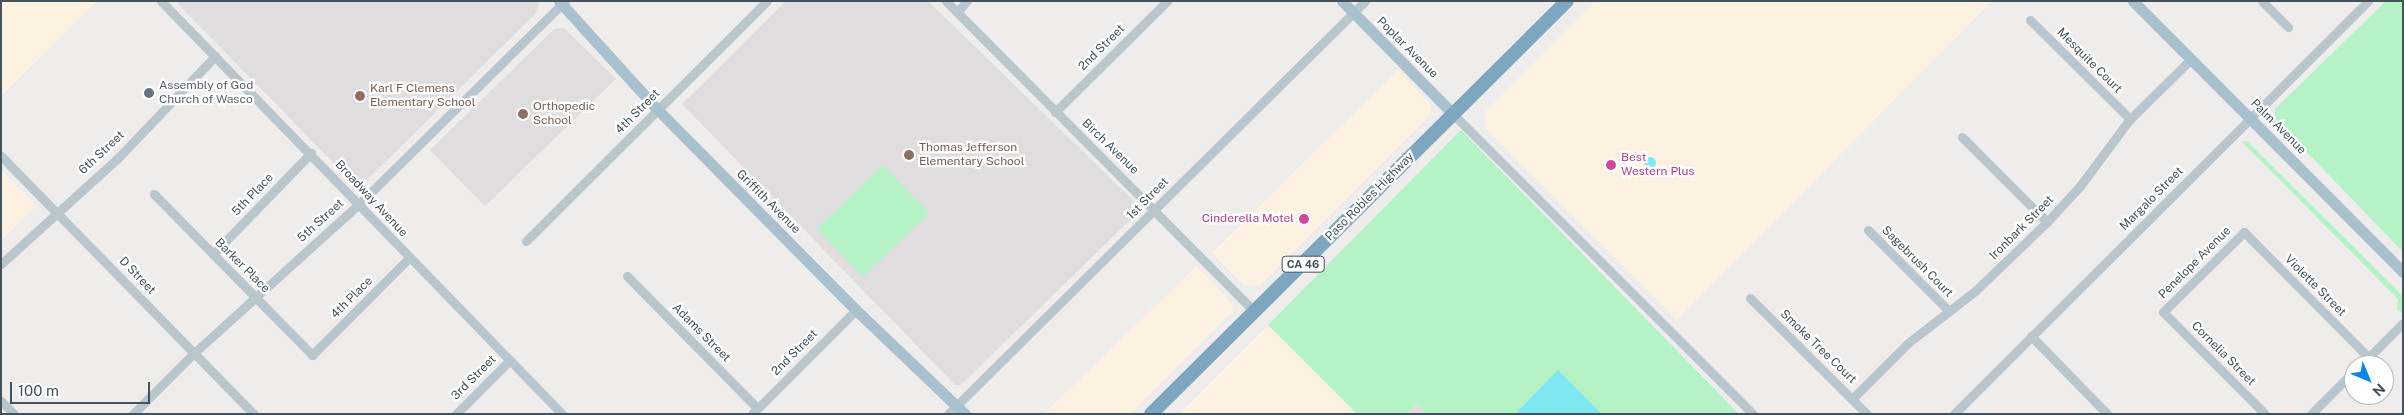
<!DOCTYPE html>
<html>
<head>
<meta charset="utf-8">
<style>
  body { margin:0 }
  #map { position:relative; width:2404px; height:415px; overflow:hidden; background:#efecec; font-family:"Public Sans",sans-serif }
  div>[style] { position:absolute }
  .commercial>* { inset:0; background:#fdf2e2 }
  .education>* { inset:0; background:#e0ddde }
  .green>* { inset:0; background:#b5f2c6 }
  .water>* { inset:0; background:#7fe7f2 }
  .round { border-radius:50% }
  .minor>* { height:9px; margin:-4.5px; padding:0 4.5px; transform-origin:4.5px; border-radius:4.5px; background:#b9c6cd }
  .major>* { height:11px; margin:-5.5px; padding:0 5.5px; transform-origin:5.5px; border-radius:5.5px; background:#a9c0ce }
  .highway>* { height:14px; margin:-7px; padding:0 7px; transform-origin:7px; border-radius:7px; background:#7fa6c0 }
  .dots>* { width:14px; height:14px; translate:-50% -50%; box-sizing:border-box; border:2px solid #fff; border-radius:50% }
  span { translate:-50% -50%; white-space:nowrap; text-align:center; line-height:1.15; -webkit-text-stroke:4.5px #fff; paint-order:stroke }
  .shield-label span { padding:1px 4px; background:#fff; border:1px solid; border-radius:4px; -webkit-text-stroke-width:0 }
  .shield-label { font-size:11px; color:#43525b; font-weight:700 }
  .street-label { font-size:12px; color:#43525b }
  .worship-label { font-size:12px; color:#5b616d }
  .left { translate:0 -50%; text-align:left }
  .education-label { font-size:12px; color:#785e54 }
  .hotel-label { font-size:12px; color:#b23c85 }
  .right { translate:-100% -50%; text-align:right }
  .frame { position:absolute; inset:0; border:2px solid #43525b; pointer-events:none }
  .north { position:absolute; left:2344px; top:355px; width:50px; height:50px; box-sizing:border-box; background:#fff; border:1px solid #b4babd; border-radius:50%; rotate:135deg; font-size:14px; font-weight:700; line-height:20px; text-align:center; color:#43525b }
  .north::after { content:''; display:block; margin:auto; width:18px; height:22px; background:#0b84eb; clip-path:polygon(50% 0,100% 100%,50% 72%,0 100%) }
  .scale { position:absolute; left:10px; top:382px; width:140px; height:22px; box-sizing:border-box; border:2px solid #43525b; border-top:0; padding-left:6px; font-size:15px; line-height:18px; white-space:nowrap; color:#43525b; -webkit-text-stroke:4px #fff; paint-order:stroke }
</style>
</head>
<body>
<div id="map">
  <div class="commercial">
    <i style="clip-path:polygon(1px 1px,97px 1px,1px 96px)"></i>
    <i style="clip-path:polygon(1596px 1px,1992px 1px,1677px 320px,1486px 129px,1485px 112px)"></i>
    <i style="clip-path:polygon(1398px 70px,1429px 103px,1432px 110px,1428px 117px,1259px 286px,1244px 285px,1212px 253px)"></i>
    <i style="clip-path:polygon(1px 170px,36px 206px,1px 240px)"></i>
    <i style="clip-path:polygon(1197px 266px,1232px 304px,1233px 311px,1131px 414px,1044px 414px)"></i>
    <i style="clip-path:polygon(1268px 325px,1357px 414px,1179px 414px)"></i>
  </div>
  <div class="education">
    <i style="clip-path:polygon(175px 1px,538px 1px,539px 4px,535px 14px,369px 178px,358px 183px,350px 180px)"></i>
    <i style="clip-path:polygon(786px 1px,928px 1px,1138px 205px,1138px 212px,961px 385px,955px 385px,682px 104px)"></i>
    <i style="clip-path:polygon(564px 28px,616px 79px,485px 206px,430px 150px,554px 29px)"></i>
    <i style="clip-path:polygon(1417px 404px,1427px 414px,1407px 414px)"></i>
  </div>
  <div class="green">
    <i style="clip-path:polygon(2386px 1px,2403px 1px,2403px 252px,2275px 119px,2275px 109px)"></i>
    <i style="clip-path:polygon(1461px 130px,1739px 414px,1602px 414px,1558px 371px,1515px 414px,1427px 414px,1417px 404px,1407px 414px,1357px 414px,1268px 325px)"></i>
    <i style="clip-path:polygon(2247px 141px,2403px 296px,2402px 313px,2397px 309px,2398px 299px,2242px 142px)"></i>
    <i style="clip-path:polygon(883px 165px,929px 213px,863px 277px,817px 229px)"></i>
  </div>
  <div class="water">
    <i class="round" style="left:1644px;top:157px;width:12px;height:12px"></i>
    <i style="clip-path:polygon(1558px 370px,1602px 414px,1515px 414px)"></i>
  </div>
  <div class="minor">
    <i style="left:161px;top:1px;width:576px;rotate:45.84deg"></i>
    <i style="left:946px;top:1px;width:438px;rotate:45.2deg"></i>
    <i style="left:2262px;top:1px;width:37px;rotate:45deg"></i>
    <i style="left:957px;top:12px;width:15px;rotate:-48deg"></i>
    <i style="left:2030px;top:20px;width:141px;rotate:44.7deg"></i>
    <i style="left:1055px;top:112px;width:158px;rotate:-44.7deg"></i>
    <i style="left:1453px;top:114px;width:424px;rotate:45deg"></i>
    <i style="left:1962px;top:137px;width:120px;rotate:45deg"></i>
    <i style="left:1px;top:156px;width:361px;rotate:45.6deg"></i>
    <i style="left:154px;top:194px;width:226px;rotate:45.5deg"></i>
    <i style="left:312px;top:355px;width:137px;rotate:-45deg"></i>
    <i style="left:1868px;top:230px;width:115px;rotate:45deg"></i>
    <i style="left:526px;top:241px;width:340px;rotate:-44.9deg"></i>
    <i style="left:213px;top:254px;width:141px;rotate:-45.9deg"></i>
    <i style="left:1px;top:264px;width:158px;rotate:-42.2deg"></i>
    <i style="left:118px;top:158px;width:141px;rotate:-46.4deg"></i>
    <i style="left:627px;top:276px;width:185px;rotate:45.4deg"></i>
    <i style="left:1750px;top:298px;width:165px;rotate:44.8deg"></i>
    <i style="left:2031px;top:336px;width:109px;rotate:45.7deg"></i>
    <i style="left:2361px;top:365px;width:59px;rotate:-45deg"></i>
    <i style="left:1853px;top:398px;width:78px;rotate:-45deg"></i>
    <i style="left:1908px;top:343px;width:85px;rotate:-37.8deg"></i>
    <i style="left:1975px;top:291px;width:100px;rotate:-43.8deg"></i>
    <i style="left:2047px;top:222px;width:49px;rotate:-47.5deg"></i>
    <i style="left:2080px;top:186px;width:84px;rotate:-53.3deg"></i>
    <i style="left:2130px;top:119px;width:86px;rotate:-44.5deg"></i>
    <i style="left:1px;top:401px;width:18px;rotate:45deg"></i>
    <i style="left:133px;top:414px;width:86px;rotate:-45deg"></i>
    <i style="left:194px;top:353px;width:224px;rotate:-42.1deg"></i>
    <i style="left:360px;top:203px;width:288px;rotate:-44.6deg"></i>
    <i style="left:456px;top:414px;width:76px;rotate:-45deg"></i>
    <i style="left:752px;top:414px;width:147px;rotate:-45deg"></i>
    <i style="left:948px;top:414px;width:587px;rotate:-44.72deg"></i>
    <i style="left:1954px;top:414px;width:585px;rotate:-44.93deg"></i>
    <i style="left:2265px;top:414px;width:144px;rotate:-135deg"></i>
    <i style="left:2163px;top:312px;width:114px;rotate:-44.6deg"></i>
    <i style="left:2244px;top:232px;width:176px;rotate:45.2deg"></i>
    <i style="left:2311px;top:414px;width:61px;rotate:-45deg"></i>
  </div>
  <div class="major">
    <i style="left:559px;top:1px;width:147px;rotate:47.8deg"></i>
    <i style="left:658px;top:110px;width:281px;rotate:45.3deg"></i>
    <i style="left:856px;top:310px;width:151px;rotate:43.7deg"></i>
    <i style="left:1342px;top:1px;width:158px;rotate:45.5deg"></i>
    <i style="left:2133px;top:1px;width:383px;rotate:45.1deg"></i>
  </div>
  <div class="highway">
    <i style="left:1151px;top:414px;width:586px;rotate:-44.79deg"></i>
  </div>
  <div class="dots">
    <i style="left:149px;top:93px;background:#6b7280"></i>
    <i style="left:360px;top:96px;background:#8d6e63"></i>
    <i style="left:523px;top:114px;background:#8d6e63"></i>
    <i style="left:909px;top:155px;background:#8d6e63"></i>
    <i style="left:1611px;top:165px;background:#d1479c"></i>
    <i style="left:1304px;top:219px;background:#d1479c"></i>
  </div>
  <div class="shield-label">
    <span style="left:1303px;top:264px">CA 46</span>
  </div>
  <div class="street-label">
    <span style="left:1102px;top:48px;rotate:-45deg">2nd Street</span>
    <span style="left:1407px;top:48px;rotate:45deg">Poplar Avenue</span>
    <span style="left:2089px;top:61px;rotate:45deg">Mesquite Court</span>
    <span style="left:638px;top:112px;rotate:-45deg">4th Street</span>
    <span style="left:2278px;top:127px;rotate:45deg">Palm Avenue</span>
    <span style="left:1110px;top:147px;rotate:44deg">Birch Avenue</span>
    <span style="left:102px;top:153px;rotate:-43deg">6th Street</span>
    <span style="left:253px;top:195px;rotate:-46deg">5th Place</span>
    <span style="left:1370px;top:197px;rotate:-45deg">Paso Robles Highway</span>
    <span style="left:371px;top:199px;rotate:47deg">Broadway Avenue</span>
    <span style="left:1148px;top:199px;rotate:-45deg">1st Street</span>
    <span style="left:2152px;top:199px;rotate:-45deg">Margalo Street</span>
    <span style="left:768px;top:202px;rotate:45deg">Griffith Avenue</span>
    <span style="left:321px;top:221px;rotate:-42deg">5th Street</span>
    <span style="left:2022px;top:228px;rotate:-45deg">Ironbark Street</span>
    <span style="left:1917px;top:262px;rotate:45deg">Sagebrush Court</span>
    <span style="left:2195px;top:263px;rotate:-45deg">Penelope Avenue</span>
    <span style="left:242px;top:266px;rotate:45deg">Barker Place</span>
    <span style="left:137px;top:276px;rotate:46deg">D Street</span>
    <span style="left:2315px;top:286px;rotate:45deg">Violette Street</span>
    <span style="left:352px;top:298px;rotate:-45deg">4th Place</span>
    <span style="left:701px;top:333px;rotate:45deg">Adams Street</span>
    <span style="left:1818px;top:347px;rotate:44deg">Smoke Tree Court</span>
    <span style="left:795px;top:353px;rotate:-45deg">2nd Street</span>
    <span style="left:2223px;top:354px;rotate:45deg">Cornelia Street</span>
    <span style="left:474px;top:378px;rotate:-45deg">3rd Street</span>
  </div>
  <div class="worship-label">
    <span class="left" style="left:159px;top:93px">Assembly of God<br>Church of Wasco</span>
  </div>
  <div class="education-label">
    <span class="left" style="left:370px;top:96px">Karl F Clemens<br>Elementary School</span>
    <span class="left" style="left:533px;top:114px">Orthopedic<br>School</span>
    <span class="left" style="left:919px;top:155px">Thomas Jefferson<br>Elementary School</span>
  </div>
  <div class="hotel-label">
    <span class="left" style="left:1621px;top:165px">Best<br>Western Plus</span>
    <span class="right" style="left:1294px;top:219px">Cinderella Motel</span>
  </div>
  <div class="frame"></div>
  <div class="north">N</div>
  <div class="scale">100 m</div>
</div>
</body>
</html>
